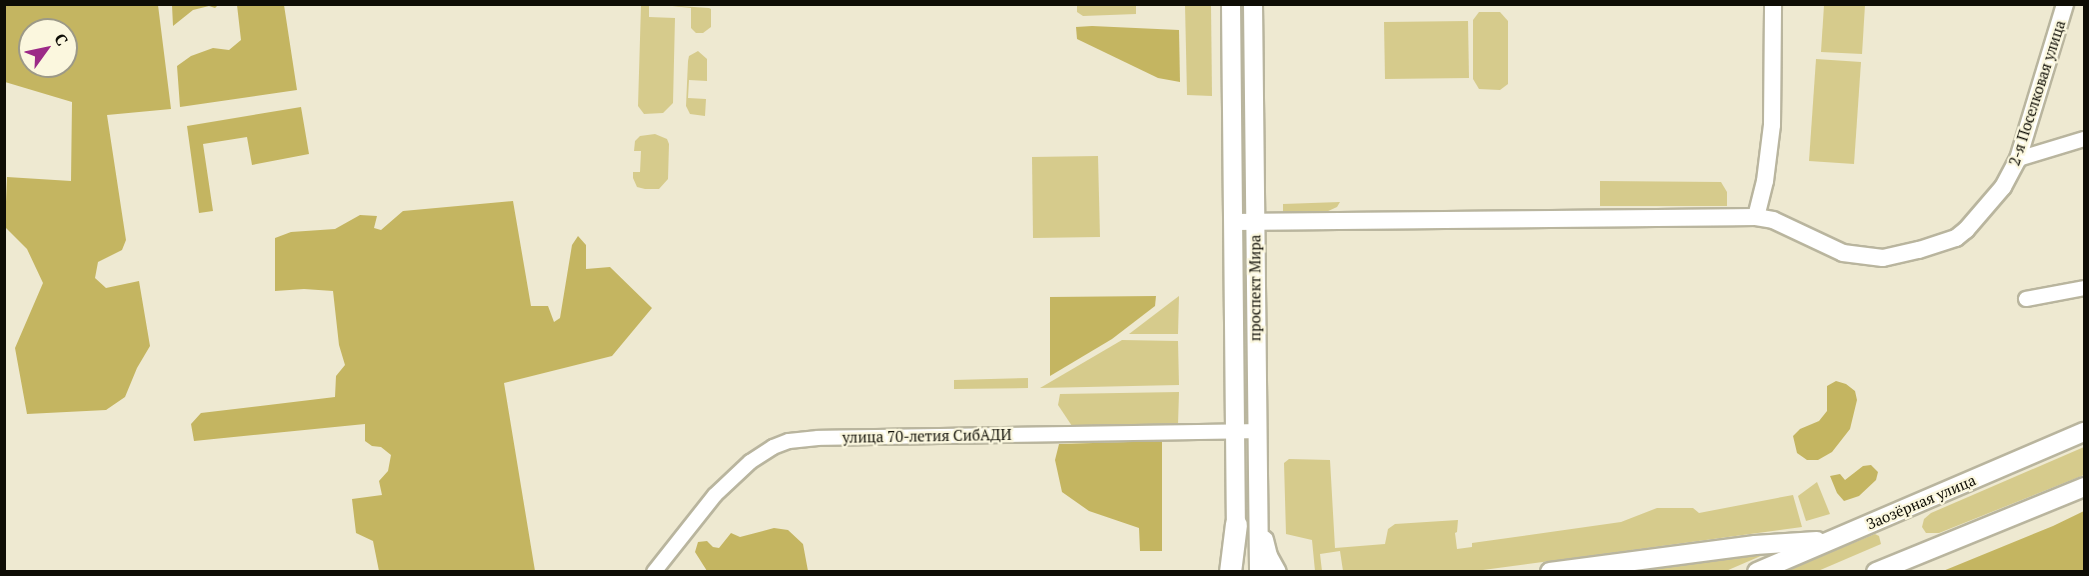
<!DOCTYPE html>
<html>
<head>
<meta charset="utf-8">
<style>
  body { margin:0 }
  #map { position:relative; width:2089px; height:576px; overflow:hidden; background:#eee9d1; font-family:"PT Serif",serif }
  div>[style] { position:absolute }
  .green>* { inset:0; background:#d6cb8c }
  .forest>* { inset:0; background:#c4b561 }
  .roads { filter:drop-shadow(2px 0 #b9b59e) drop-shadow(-2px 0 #b9b59e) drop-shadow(0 2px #b9b59e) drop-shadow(0 -2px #b9b59e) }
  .minor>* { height:14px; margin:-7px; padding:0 7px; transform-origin:7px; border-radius:7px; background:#fff }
  .tertiary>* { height:16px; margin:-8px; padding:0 8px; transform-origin:8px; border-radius:8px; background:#fff }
  .secondary>* { height:18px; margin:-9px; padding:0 9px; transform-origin:9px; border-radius:9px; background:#fff }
  .primary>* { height:21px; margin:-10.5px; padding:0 10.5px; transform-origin:10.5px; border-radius:10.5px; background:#fff }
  span { translate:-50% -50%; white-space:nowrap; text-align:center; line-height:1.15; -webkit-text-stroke:4.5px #fbf7de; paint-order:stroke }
  .street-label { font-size:15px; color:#0e0d05 }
  .frame { position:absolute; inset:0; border:6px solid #0e0d05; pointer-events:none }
  .north { position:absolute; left:18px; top:18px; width:60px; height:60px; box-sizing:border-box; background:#fbf7de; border:2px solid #9c9987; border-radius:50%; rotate:57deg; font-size:16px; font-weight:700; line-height:24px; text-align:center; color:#0e0d05 }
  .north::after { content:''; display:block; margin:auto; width:21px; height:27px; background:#9c2a87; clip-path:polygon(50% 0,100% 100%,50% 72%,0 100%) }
</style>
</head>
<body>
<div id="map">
  <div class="green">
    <i style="clip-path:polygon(641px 5px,649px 5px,649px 17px,675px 18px,673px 103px,663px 113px,644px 114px,638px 106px)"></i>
    <i style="clip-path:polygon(663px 5px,709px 8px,711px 9px,711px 27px,703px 33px,696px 33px,691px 28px,691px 8px)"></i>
    <i style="clip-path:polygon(1077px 5px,1136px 5px,1136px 14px,1083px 16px,1077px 12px)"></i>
    <i style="clip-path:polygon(1185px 5px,1211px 5px,1212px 96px,1187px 95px)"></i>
    <i style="clip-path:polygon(1824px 5px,1865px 5px,1862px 54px,1821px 52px)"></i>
    <i style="clip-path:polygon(1479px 12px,1500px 12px,1508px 21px,1508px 84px,1500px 90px,1479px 89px,1473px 79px,1473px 20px)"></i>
    <i style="clip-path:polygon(1468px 21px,1469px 78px,1385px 79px,1384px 22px)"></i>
    <i style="clip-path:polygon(698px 51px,707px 59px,707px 81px,689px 80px,688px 98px,706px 99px,705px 116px,690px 114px,686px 106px,688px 61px,689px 56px)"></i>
    <i style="clip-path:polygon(1816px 59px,1861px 62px,1854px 164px,1809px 161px)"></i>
    <i style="clip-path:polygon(655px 134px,667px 139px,669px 144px,668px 179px,659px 189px,645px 189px,637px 187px,633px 178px,633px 172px,640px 172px,641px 151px,634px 151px,635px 141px,640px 136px)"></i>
    <i style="clip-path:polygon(1098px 156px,1100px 237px,1033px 238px,1032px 157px)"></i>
    <i style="clip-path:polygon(1600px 181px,1721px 182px,1727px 192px,1727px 206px,1600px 206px)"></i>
    <i style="clip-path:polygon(1340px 202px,1337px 207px,1326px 212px,1283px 213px,1283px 204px)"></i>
    <i style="clip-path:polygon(1179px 296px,1178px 334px,1129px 334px,1171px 302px)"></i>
    <i style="clip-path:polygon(1122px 340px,1178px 341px,1179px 385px,1040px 388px)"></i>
    <i style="clip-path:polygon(1028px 378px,1028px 388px,954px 389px,954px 380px)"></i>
    <i style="clip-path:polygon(1179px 392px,1178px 425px,1072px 426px,1058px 405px,1060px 394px)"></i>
    <i style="clip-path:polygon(2084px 447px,2084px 475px,1939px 533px,1926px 533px,1922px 527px,1924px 519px,1931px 513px)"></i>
    <i style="clip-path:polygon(1289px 459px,1330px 460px,1335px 548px,1385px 544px,1388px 529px,1395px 524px,1458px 520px,1457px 532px,1455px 533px,1457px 549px,1472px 547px,1472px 543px,1621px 522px,1657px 508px,1693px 508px,1699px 513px,1793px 495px,1802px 527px,1468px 572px,1343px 571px,1340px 551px,1320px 554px,1322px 571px,1315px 571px,1312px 540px,1286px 534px,1284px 463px)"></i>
    <i style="clip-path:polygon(1817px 482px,1830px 514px,1806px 521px,1798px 496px)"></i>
    <i style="clip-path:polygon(1875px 534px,1879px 536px,1881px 544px,1818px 571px,1785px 571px)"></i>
    <i style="clip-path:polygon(1750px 555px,1763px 555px,1726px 571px,1607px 572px)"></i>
  </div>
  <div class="forest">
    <i style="clip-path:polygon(evenodd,4px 5px,158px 5px,171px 109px,107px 115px,126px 240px,122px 250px,98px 262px,95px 278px,106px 288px,139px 281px,150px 346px,137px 368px,125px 397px,106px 410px,27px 414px,15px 348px,43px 283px,27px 249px,5px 227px,7px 177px,71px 181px,72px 102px,5px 82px,4px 5px,30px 30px,66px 30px,66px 66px,30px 66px,30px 30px)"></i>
    <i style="clip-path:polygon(172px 5px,172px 4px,218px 5px,215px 8px,209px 6px,193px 10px,173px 26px)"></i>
    <i style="clip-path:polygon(237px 5px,284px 5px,297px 90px,180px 107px,177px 66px,191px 56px,213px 48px,229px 50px,241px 40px)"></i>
    <i style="clip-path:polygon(1092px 26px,1179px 30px,1180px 82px,1158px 78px,1077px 39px,1076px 27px)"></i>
    <i style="clip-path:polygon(301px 107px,309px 154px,252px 165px,247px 137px,203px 144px,213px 211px,199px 213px,187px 126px)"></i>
    <i style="clip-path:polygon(513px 201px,531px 306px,548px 306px,554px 322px,560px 318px,572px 245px,578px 236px,586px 245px,586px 269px,610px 267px,652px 308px,612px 356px,504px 383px,535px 571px,379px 571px,373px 541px,356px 533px,352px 499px,382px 495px,379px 481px,388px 471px,391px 455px,381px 447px,372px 446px,365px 441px,365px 424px,194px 441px,191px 424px,201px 413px,335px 397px,336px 376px,345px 365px,339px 345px,333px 291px,304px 289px,275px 291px,275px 238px,291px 232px,335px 229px,360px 215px,377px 216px,374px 228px,381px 230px,403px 211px)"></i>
    <i style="clip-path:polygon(1156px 296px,1155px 306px,1112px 339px,1050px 376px,1050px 297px)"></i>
    <i style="clip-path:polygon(1836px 381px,1846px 384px,1855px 391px,1857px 400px,1850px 429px,1832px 452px,1818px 460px,1807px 460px,1797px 453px,1793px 436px,1800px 429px,1819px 421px,1827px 411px,1827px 386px)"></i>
    <i style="clip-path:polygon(1162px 441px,1162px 551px,1140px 551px,1139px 528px,1089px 511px,1062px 492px,1055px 460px,1059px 444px)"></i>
    <i style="clip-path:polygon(1871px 465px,1878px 472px,1876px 480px,1859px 496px,1844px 501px,1837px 493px,1830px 476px,1840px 474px,1845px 480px,1863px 466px)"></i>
    <i style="clip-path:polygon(2084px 511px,2084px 571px,1943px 571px,2053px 526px)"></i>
    <i style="clip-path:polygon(774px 528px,788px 530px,803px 544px,808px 571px,707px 571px,695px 552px,698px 542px,707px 541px,713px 547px,719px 548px,731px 533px,740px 537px)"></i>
  </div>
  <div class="roads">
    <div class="minor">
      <i style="left:2018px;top:159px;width:69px;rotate:-16.9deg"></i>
      <i style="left:2026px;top:299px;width:59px;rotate:-10.7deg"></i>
      <i style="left:654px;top:572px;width:98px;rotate:-51.6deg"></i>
      <i style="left:715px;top:495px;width:48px;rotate:-43.3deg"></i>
      <i style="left:750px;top:462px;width:27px;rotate:-33deg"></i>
      <i style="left:773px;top:447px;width:17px;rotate:-21deg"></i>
      <i style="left:789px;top:441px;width:29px;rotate:-6deg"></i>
      <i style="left:818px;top:438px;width:438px;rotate:-0.9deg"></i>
    </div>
    <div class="tertiary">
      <i style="left:1756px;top:217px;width:37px;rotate:-76deg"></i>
      <i style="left:1765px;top:181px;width:56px;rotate:-82.9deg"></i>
      <i style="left:1772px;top:125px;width:121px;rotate:-89.5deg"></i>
      <i style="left:1233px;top:222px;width:523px;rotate:-0.55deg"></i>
      <i style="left:1756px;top:217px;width:17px;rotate:10deg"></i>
      <i style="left:1773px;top:220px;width:77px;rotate:25.2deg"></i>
      <i style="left:1843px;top:253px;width:40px;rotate:7.1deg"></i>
      <i style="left:1883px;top:258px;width:37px;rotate:-13deg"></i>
      <i style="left:1919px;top:250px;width:39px;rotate:-18deg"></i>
      <i style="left:1956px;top:238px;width:13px;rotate:-39deg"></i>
      <i style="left:1966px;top:230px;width:57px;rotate:-49.3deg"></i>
      <i style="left:2003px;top:187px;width:32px;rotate:-62deg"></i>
      <i style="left:2018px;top:159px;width:162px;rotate:-73.1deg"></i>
    </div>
    <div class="secondary">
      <i style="left:1231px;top:4px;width:533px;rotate:89.46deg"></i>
      <i style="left:1253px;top:4px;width:568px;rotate:89.39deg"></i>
      <i style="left:1264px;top:540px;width:16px;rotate:76deg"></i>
      <i style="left:1268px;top:556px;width:18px;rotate:61deg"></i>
      <i style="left:1550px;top:572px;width:207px;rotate:-7.5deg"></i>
      <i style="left:1755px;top:545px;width:62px;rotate:-3.7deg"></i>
      <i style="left:1757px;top:572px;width:356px;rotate:-23.2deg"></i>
      <i style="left:1876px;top:572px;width:225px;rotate:-22.2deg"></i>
    </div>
    <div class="primary">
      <i style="left:1230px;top:572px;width:48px;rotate:-82.9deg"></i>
    </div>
  </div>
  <div class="street-label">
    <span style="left:2037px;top:93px;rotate:-72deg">2-я Поселковая улица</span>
    <span style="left:1255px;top:288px;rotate:-90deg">проспект Мира</span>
    <span style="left:927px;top:436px;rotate:-1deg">улица 70-летия СибАДИ</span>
    <span style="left:1921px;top:502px;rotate:-23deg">Заозёрная улица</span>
  </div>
  <div class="frame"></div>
  <div class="north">С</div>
</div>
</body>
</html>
